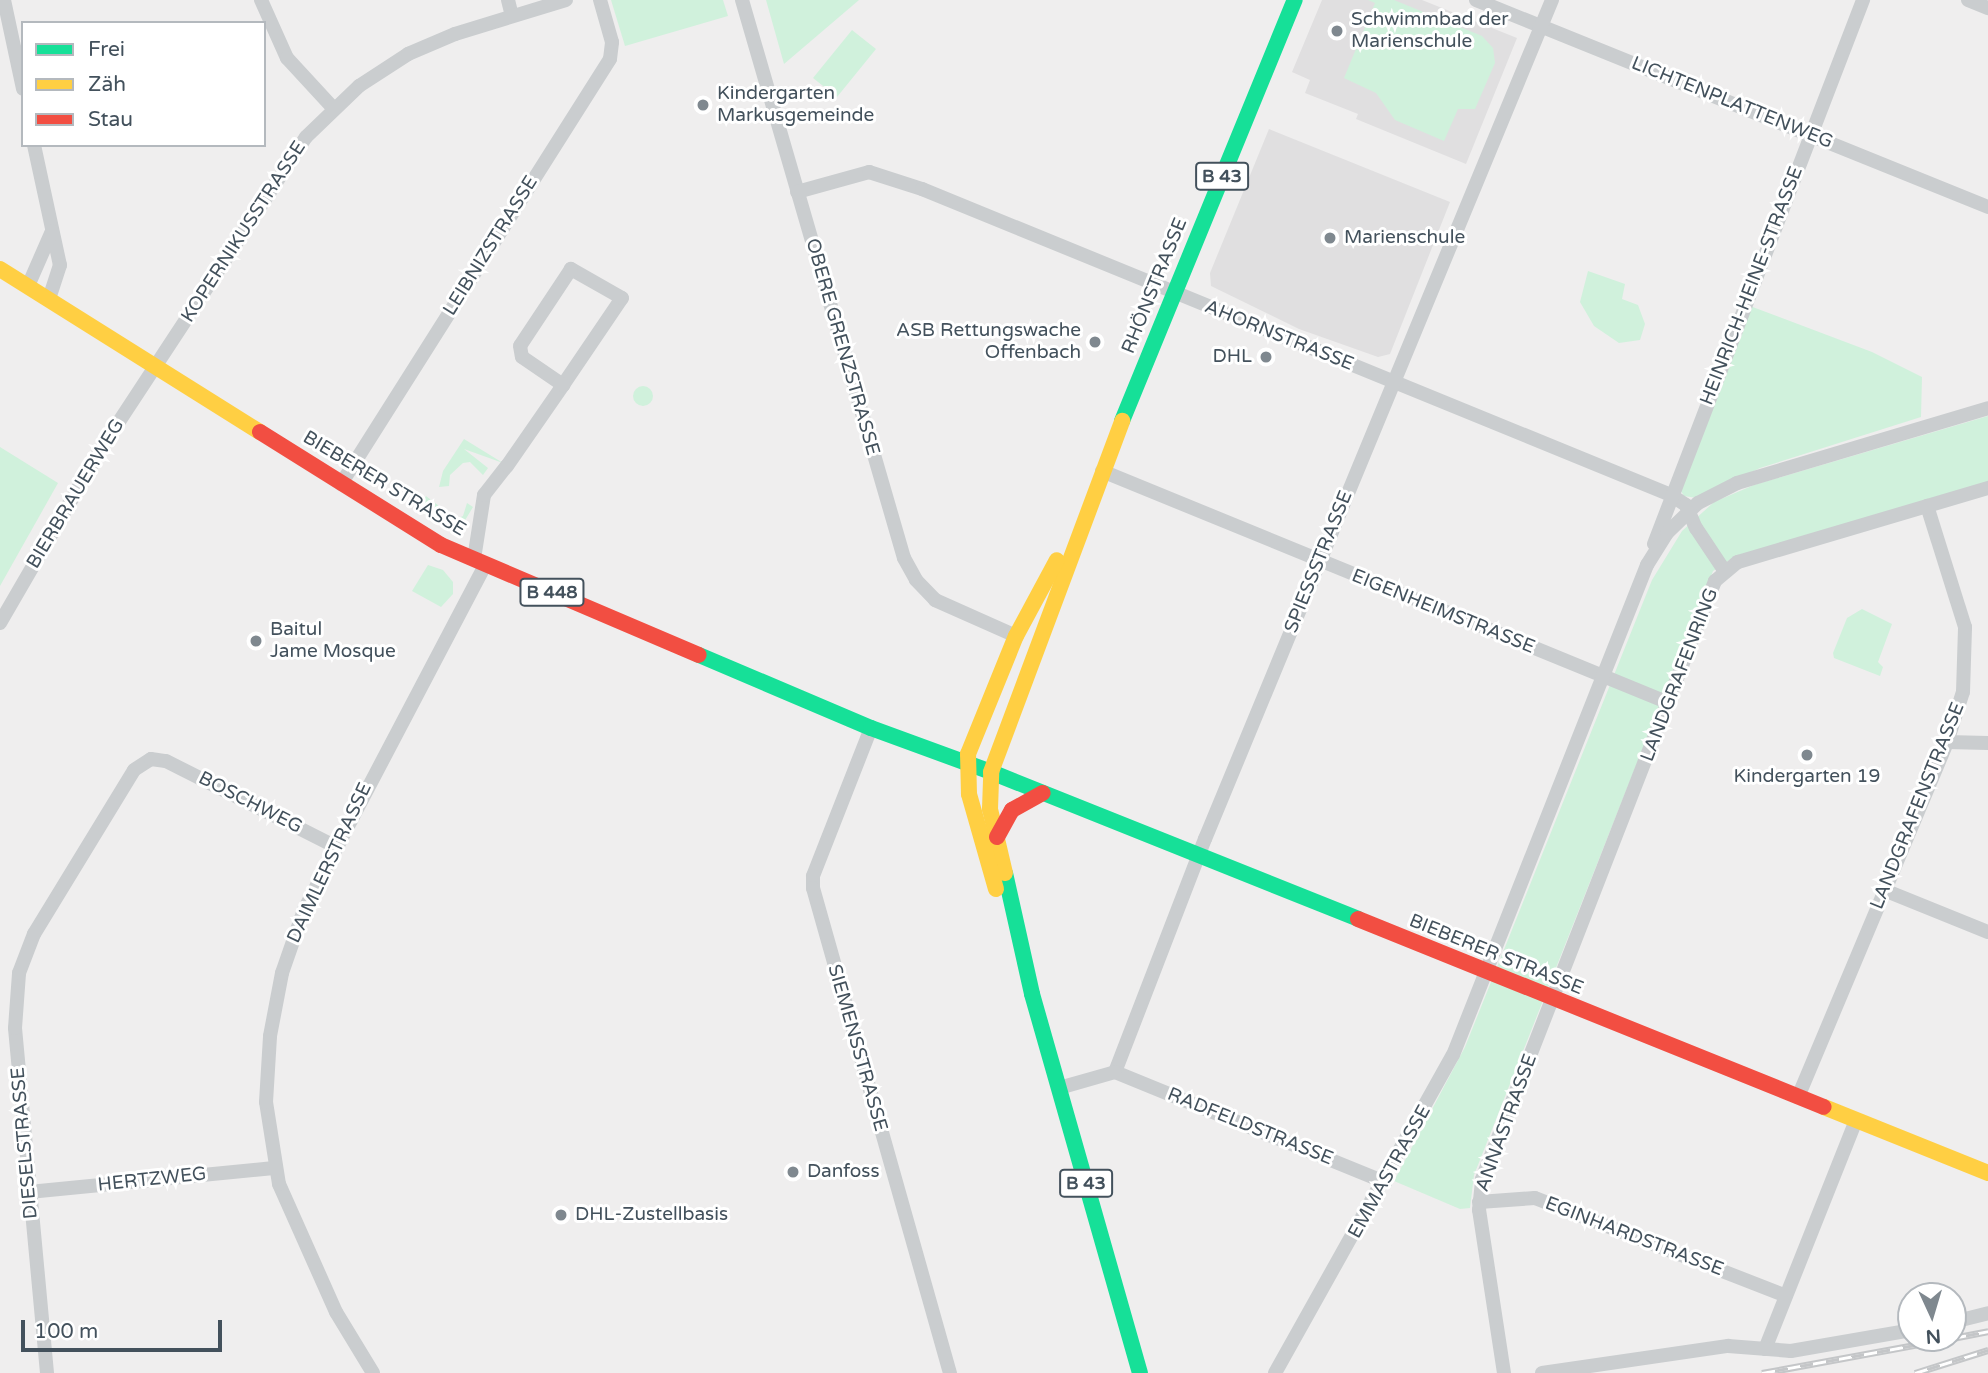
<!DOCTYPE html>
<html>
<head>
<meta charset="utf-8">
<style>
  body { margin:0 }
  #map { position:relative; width:1988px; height:1373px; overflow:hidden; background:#efeeee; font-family:"Varela Round",sans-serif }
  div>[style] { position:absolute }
  .education>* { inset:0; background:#e0dfe0 }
  .green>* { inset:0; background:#d0f1dc }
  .round { border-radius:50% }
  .street>* { height:14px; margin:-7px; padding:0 7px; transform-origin:7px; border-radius:7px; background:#cacdcf }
  .fast>* { height:16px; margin:-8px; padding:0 8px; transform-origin:8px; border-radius:8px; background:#16e098 }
  .slow>* { height:16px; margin:-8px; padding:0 8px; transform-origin:8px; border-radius:8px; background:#ffcf43 }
  .jam>* { height:16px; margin:-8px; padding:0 8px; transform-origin:8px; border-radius:8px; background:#f24e42 }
  .rail>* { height:7px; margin-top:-3.5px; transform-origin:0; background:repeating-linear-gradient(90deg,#fff 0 13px,#c4c6c8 0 26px); box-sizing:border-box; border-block:2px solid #c4c6c8 }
  .dots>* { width:19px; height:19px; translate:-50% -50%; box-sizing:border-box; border:4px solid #fff; border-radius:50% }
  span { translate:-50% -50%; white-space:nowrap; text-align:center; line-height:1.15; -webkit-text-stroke:6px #fff; paint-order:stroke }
  .shield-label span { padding:2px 5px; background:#fff; border:2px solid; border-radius:5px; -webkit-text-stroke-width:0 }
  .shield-label { font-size:18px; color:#43515c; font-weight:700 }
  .poi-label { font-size:19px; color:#43515c }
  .left { translate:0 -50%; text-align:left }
  .right { translate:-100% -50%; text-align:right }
  .street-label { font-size:19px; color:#43515c }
  .legend { position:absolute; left:21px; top:21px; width:245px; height:126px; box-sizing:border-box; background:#fff; border:2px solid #b4b9be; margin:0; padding:9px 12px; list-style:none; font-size:21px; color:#43515c }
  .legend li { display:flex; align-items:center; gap:14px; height:35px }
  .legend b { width:35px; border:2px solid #b4b9be }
  .north { position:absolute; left:1897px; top:1282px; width:70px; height:70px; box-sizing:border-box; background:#fff; border:2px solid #b4b9be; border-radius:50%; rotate:176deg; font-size:19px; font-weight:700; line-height:28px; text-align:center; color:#43515c }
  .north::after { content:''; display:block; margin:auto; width:24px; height:32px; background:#7f888f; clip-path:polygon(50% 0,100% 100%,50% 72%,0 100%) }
  .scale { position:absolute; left:21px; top:1320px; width:201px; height:32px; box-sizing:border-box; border:4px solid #43515c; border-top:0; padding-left:9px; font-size:21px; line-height:24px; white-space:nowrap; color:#43515c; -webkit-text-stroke:5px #fff; paint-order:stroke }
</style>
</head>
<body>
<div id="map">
  <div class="education">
    <i style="clip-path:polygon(1322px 0,1422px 0,1517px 38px,1466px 164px,1356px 119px,1358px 114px,1305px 93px,1310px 80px,1292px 72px)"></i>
    <i style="clip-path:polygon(1269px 129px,1450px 202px,1390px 354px,1378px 357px,1299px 329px,1211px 286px,1210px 273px)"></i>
  </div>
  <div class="green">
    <i style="clip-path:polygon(611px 0,723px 0,728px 16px,625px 46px)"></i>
    <i style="clip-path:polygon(766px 0,859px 0,784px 64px)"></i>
    <i style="clip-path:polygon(1368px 0,1394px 0,1482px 36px,1493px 48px,1495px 63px,1475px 109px,1458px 109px,1444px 141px,1395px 120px,1376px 93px,1344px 78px,1375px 3px)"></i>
    <i style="clip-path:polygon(852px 30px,876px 49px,837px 97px,813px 78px)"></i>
    <i style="clip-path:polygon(1588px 271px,1625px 284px,1622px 299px,1638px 305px,1645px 324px,1640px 340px,1619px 343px,1594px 326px,1580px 302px)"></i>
    <i style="clip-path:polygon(1750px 306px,1872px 352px,1922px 377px,1921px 417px,1760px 468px,1697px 498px,1684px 496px,1681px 491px)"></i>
    <i class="round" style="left:633px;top:386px;width:20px;height:20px"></i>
    <i style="clip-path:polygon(1988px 416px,1988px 484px,1731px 559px,1713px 571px,1474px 1175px,1470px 1208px,1460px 1209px,1394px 1181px,1465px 1047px,1652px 580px,1682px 531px,1714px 502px,1754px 485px)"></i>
    <i style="clip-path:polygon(464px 439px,503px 463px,464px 449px,488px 468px,483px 475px,470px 462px,463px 463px,450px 475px,449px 486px,439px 487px,443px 471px)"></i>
    <i style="clip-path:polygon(0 447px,58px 483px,0 586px)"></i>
    <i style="clip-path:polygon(426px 496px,456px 519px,463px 516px,467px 503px,473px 507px,458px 532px,417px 510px)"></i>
    <i style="clip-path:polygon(428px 565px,443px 570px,453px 582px,453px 594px,441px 607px,412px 591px)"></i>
    <i style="clip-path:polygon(1862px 609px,1892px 624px,1878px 662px,1883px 667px,1880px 676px,1834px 658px,1833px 653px,1847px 618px)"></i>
  </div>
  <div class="street">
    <i style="left:4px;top:0;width:91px;rotate:77.9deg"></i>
    <i style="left:261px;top:0;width:64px;rotate:65.9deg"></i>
    <i style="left:287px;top:58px;width:69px;rotate:47.3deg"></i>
    <i style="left:508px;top:0;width:16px;rotate:76deg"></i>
    <i style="left:742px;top:0;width:581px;rotate:73.81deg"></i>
    <i style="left:904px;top:558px;width:25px;rotate:61deg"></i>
    <i style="left:916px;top:580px;width:28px;rotate:46deg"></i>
    <i style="left:935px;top:600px;width:89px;rotate:24deg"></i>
    <i style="left:1476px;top:0;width:552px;rotate:22.01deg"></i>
    <i style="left:1968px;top:0;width:22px;rotate:22deg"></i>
    <i style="left:34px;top:145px;width:123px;rotate:77.8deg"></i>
    <i style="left:60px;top:265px;width:36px;rotate:108deg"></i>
    <i style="left:797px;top:192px;width:75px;rotate:-15.5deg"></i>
    <i style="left:869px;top:172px;width:56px;rotate:17.8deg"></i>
    <i style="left:922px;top:189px;width:809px;rotate:22.22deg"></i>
    <i style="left:1671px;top:495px;width:18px;rotate:34deg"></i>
    <i style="left:1686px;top:505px;width:25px;rotate:67deg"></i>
    <i style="left:1696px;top:528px;width:50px;rotate:56.3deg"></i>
    <i style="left:28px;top:286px;width:60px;rotate:-66.4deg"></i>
    <i style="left:1102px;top:471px;width:613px;rotate:22.25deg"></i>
    <i style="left:341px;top:484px;width:503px;rotate:-57.67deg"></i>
    <i style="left:610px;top:59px;width:17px;rotate:-83deg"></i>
    <i style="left:612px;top:42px;width:44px;rotate:-105.9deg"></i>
    <i style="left:1654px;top:544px;width:583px;rotate:-68.98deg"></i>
    <i style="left:474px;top:559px;width:65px;rotate:-81.1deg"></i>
    <i style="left:484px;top:495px;width:37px;rotate:-52deg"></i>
    <i style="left:507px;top:466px;width:98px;rotate:-55.3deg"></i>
    <i style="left:563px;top:385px;width:105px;rotate:-55.9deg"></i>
    <i style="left:622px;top:298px;width:59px;rotate:-150.4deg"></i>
    <i style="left:571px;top:269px;width:92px;rotate:123.5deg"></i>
    <i style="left:520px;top:346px;width:11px;rotate:80deg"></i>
    <i style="left:522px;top:357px;width:50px;rotate:34.3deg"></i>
    <i style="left:0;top:623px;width:201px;rotate:-59.9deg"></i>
    <i style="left:101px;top:449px;width:373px;rotate:-56.7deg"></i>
    <i style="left:306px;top:137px;width:74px;rotate:-43.9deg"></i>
    <i style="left:359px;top:86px;width:59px;rotate:-33.1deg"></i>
    <i style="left:408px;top:54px;width:51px;rotate:-23.1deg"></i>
    <i style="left:455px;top:34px;width:116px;rotate:-17deg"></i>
    <i style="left:871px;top:728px;width:159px;rotate:111.4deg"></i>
    <i style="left:813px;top:876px;width:12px;rotate:90deg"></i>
    <i style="left:813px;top:888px;width:504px;rotate:74.23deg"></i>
    <i style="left:1947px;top:742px;width:41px;rotate:1.4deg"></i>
    <i style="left:1884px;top:890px;width:112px;rotate:22deg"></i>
    <i style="left:1115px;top:1072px;width:250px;rotate:-68.9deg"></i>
    <i style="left:1205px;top:839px;width:908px;rotate:-67.53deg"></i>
    <i style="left:1115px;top:1072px;width:292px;rotate:22.2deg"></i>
    <i style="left:1059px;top:1088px;width:58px;rotate:-15.9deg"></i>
    <i style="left:1798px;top:1097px;width:385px;rotate:-67.2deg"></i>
    <i style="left:1947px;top:742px;width:52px;rotate:-72.3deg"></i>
    <i style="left:1963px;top:692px;width:65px;rotate:-88.2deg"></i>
    <i style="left:1965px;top:627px;width:127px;rotate:-107.4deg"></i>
    <i style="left:29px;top:1192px;width:246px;rotate:-5.6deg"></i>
    <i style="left:1479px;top:1202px;width:56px;rotate:-4.1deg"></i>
    <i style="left:1535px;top:1198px;width:269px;rotate:21.3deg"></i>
    <i style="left:1953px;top:1322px;width:36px;rotate:-14deg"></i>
    <i style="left:1765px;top:1349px;width:246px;rotate:-68.3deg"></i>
    <i style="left:47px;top:1373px;width:346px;rotate:-95.3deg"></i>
    <i style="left:15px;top:1028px;width:55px;rotate:-85.8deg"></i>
    <i style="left:19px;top:973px;width:42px;rotate:-69deg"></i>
    <i style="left:34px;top:934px;width:192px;rotate:-58.6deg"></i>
    <i style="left:134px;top:770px;width:20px;rotate:-33deg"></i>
    <i style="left:151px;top:759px;width:15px;rotate:8deg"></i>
    <i style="left:166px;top:761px;width:188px;rotate:26.8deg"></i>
    <i style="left:373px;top:1373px;width:71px;rotate:-121.2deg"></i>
    <i style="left:336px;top:1312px;width:140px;rotate:-114deg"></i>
    <i style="left:279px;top:1184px;width:83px;rotate:-99deg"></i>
    <i style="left:266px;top:1102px;width:66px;rotate:-86.5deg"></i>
    <i style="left:270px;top:1036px;width:64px;rotate:-79.2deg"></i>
    <i style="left:282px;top:973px;width:67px;rotate:-70.8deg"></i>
    <i style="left:304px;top:910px;width:390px;rotate:-62.3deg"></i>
    <i style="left:1275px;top:1373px;width:364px;rotate:-60.8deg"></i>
    <i style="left:1453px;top:1055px;width:527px;rotate:-68.4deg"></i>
    <i style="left:1647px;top:565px;width:38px;rotate:-58deg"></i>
    <i style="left:1667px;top:533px;width:43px;rotate:-44.1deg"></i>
    <i style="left:1698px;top:503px;width:44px;rotate:-27.1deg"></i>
    <i style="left:1737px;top:483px;width:262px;rotate:-16.6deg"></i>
    <i style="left:1504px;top:1373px;width:165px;rotate:-98.7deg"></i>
    <i style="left:1479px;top:1210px;width:31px;rotate:-84deg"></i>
    <i style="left:1482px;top:1179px;width:642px;rotate:-68.71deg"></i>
    <i style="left:1715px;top:581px;width:30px;rotate:-40deg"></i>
    <i style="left:1738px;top:562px;width:261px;rotate:-16.5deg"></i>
    <i style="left:1542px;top:1373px;width:188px;rotate:-8.3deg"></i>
    <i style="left:1728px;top:1346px;width:63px;rotate:4.5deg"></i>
    <i style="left:1791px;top:1351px;width:122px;rotate:-9.9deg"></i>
  </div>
  <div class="fast">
    <i style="left:1122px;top:421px;width:455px;rotate:-67.7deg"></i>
    <i style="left:699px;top:655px;width:187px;rotate:23deg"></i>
    <i style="left:871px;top:728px;width:128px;rotate:20.1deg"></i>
    <i style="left:991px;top:772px;width:395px;rotate:21.8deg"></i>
    <i style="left:1005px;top:873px;width:124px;rotate:77.4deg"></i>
    <i style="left:1032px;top:994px;width:394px;rotate:74.1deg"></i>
  </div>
  <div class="slow">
    <i style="left:0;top:269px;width:307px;rotate:32.1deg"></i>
    <i style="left:1005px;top:873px;width:66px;rotate:-103.2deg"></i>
    <i style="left:990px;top:809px;width:37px;rotate:-88deg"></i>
    <i style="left:991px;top:772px;width:375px;rotate:-69.5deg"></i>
    <i style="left:996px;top:889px;width:99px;rotate:-105.9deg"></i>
    <i style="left:969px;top:794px;width:40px;rotate:-91.4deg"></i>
    <i style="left:968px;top:754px;width:127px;rotate:-67.9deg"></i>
    <i style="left:1016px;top:636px;width:86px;rotate:-61.7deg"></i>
    <i style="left:1824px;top:1107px;width:177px;rotate:21.9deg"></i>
  </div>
  <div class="jam">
    <i style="left:260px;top:432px;width:213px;rotate:32deg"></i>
    <i style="left:441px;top:545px;width:280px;rotate:23.1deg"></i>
    <i style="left:997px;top:837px;width:31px;rotate:-61deg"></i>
    <i style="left:1012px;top:810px;width:35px;rotate:-29deg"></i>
    <i style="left:1358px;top:919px;width:502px;rotate:21.97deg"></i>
  </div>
  <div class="rail">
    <i style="left:1953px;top:1338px;width:36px;rotate:-11deg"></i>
    <i style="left:1762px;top:1373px;width:193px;rotate:-10.4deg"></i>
    <i style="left:1915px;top:1373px;width:77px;rotate:-17.5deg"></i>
  </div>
  <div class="dots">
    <i style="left:1337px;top:31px;background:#7f888f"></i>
    <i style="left:703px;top:105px;background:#7f888f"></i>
    <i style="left:1330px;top:238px;background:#7f888f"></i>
    <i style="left:1095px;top:342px;background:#7f888f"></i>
    <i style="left:1266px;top:357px;background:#7f888f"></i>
    <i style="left:256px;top:641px;background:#7f888f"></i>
    <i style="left:1807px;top:755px;background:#7f888f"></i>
    <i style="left:793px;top:1172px;background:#7f888f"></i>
    <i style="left:561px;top:1215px;background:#7f888f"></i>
  </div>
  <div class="shield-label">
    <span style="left:1222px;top:176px">B 43</span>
    <span style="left:552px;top:592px">B 448</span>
    <span style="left:1086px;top:1183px">B 43</span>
  </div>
  <div class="poi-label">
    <span class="left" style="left:1351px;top:31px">Schwimmbad der<br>Marienschule</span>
    <span class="left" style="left:717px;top:105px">Kindergarten<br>Markusgemeinde</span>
    <span class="left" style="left:1344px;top:238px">Marienschule</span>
    <span class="right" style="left:1081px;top:342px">ASB Rettungswache<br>Offenbach</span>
    <span class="right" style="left:1252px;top:357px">DHL</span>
    <span class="left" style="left:270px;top:641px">Baitul<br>Jame Mosque</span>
    <span style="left:1807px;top:777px">Kindergarten 19</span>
    <span class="left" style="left:807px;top:1172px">Danfoss</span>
    <span class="left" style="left:575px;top:1215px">DHL-Zustellbasis</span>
  </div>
  <div class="street-label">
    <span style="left:1732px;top:103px;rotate:22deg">LICHTENPLATTENWEG</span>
    <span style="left:244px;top:232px;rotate:-57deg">KOPERNIKUSSTRASSE</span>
    <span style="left:491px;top:246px;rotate:-58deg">LEIBNIZSTRASSE</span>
    <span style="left:1155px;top:286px;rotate:-68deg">RHÖNSTRASSE</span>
    <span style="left:1752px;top:286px;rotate:-69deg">HEINRICH-HEINE-STRASSE</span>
    <span style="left:1279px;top:336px;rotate:22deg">AHORNSTRASSE</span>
    <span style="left:842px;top:347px;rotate:74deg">OBERE GRENZSTRASSE</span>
    <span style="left:384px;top:484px;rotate:31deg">BIEBERER STRASSE</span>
    <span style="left:76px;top:494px;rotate:-59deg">BIERBRAUERWEG</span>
    <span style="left:1319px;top:562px;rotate:-68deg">SPIESSSTRASSE</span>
    <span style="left:1443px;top:612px;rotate:22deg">EIGENHEIMSTRASSE</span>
    <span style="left:1680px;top:675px;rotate:-69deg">LANDGRAFENRING</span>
    <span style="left:250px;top:803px;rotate:27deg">BOSCHWEG</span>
    <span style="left:1918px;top:806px;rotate:-68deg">LANDGRAFENSTRASSE</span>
    <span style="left:330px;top:863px;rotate:-65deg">DAIMLERSTRASSE</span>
    <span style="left:1496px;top:955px;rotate:22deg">BIEBERER STRASSE</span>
    <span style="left:857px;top:1048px;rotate:74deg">SIEMENSSTRASSE</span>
    <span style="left:1507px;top:1123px;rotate:-70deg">ANNASTRASSE</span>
    <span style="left:1250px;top:1127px;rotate:22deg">RADFELDSTRASSE</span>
    <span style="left:25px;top:1143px;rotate:-95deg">DIESELSTRASSE</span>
    <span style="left:1390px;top:1172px;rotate:-61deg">EMMASTRASSE</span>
    <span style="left:152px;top:1180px;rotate:-6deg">HERTZWEG</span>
    <span style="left:1634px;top:1237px;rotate:21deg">EGINHARDSTRASSE</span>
  </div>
  <ul class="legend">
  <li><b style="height:9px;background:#16e098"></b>Frei</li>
  <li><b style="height:9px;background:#ffcf43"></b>Zäh</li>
  <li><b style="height:9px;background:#f24e42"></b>Stau</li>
  </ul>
  <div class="north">N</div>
  <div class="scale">100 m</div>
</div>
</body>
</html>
